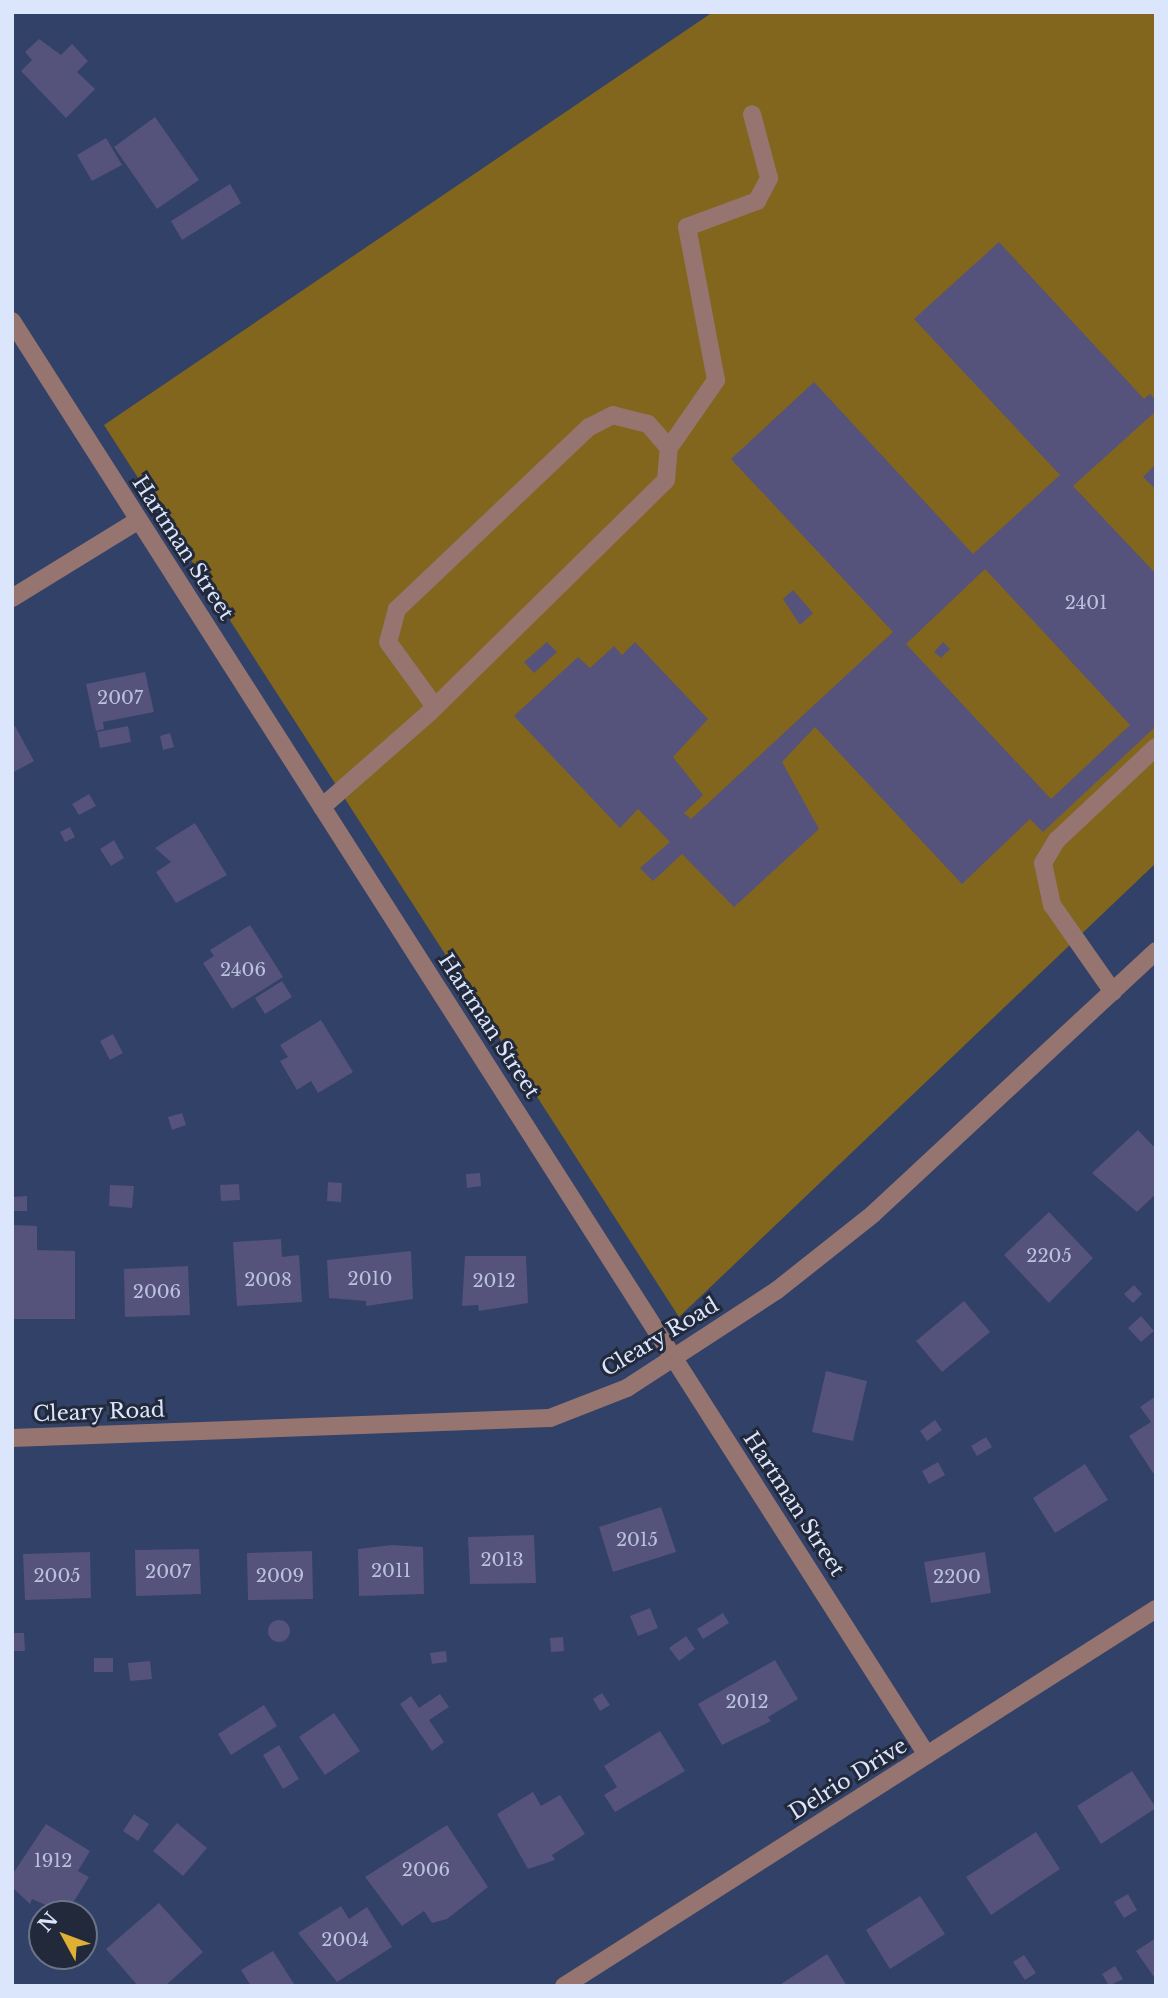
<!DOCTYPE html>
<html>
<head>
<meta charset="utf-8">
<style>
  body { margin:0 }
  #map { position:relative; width:1168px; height:1998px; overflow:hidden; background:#324167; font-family:"Libre Baskerville",serif }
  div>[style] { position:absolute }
  .green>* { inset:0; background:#82661d }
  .building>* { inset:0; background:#55527c }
  .round { border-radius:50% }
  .minor>* { height:18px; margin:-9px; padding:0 9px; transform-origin:9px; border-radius:9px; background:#967470 }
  span { translate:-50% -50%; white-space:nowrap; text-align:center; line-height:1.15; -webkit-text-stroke:6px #22293a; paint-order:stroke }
  .number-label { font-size:18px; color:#bac1dd }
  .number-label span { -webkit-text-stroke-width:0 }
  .street-label { font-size:21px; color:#dbe6fd }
  .frame { position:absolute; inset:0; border:14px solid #dbe6fd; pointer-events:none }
  .north { position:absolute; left:28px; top:1900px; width:70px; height:70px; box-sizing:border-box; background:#22293a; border:2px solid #6c7588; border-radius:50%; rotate:311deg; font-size:19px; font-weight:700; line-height:28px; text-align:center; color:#dbe6fd }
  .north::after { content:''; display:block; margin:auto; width:24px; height:32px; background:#dfb034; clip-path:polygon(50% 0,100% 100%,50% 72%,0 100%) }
</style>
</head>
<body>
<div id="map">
  <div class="green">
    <i style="clip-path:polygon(713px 12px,1156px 12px,1156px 863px,679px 1317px,104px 425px)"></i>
  </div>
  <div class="building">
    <i style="clip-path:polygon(39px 39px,61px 55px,72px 44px,88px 61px,77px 72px,95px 89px,66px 118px,21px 71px,32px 60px,25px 52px)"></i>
    <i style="clip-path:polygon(155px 117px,199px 180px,157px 209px,114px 147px)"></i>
    <i style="clip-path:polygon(106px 138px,122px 165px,92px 181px,77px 155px)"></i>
    <i style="clip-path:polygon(230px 184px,241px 203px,182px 240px,171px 221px)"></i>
    <i style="clip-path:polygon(evenodd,999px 242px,1144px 399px,1150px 394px,1156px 400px,1156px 411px,1073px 486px,1156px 574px,1156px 726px,1043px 832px,1030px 819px,962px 884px,815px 727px,782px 762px,819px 829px,734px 907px,682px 854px,653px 881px,640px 868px,670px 842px,638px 809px,620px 828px,514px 716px,578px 657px,590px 668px,614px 646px,622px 655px,635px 642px,708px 719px,673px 757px,703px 795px,684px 813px,691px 819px,893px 632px,731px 459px,814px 382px,973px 554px,1060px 475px,914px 319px,999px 242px,985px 569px,1130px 725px,1051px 799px,906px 644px,985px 569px)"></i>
    <i style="clip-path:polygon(1156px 464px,1156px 490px,1143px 477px)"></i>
    <i style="clip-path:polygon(793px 590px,813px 613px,800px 625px,783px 599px)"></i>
    <i style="clip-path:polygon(547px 642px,557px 652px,534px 673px,524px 662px)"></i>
    <i style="clip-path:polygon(943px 642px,950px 649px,941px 658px,934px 652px)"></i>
    <i style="clip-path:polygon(145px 672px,154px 712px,103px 722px,104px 729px,96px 731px,86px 684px)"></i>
    <i style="clip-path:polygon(15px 726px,34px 761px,12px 773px,12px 727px)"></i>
    <i style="clip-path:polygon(128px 726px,131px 742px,100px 748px,97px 732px)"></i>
    <i style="clip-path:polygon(170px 733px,174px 747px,163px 750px,160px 736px)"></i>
    <i style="clip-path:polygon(89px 794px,96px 806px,79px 815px,72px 804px)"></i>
    <i style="clip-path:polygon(195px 823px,227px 875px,176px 903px,156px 872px,171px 862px,155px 848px)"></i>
    <i style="clip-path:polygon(70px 827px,75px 837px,65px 842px,60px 832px)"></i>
    <i style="clip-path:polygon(114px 840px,124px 858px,111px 866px,100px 849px)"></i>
    <i style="clip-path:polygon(250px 925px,283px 977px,232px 1009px,203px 963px,214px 956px,210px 950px)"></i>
    <i style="clip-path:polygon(282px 981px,292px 997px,265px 1014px,255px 998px)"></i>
    <i style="clip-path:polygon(321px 1020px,353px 1072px,318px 1093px,311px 1081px,297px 1090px,280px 1061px,288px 1057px,280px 1045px)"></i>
    <i style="clip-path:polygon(113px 1034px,123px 1053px,110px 1060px,100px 1041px)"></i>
    <i style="clip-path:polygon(182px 1113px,186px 1125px,172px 1130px,168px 1117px)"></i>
    <i style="clip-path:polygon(1138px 1130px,1156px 1149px,1156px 1194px,1137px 1212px,1092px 1173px)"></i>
    <i style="clip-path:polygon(480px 1173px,481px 1186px,467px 1188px,466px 1174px)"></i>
    <i style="clip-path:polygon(328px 1182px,342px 1183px,341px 1202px,327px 1201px)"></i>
    <i style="clip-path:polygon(239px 1184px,240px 1200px,221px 1201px,220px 1185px)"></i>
    <i style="clip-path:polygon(110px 1185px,134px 1186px,132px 1208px,109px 1206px)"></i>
    <i style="clip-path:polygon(27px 1196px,27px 1211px,12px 1211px,12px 1197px)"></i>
    <i style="clip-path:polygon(1049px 1212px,1093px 1258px,1049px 1303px,1004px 1255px)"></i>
    <i style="clip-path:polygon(12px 1225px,37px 1226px,37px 1250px,75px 1251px,75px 1319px,12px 1319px)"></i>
    <i style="clip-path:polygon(281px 1239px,282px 1257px,299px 1255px,302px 1302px,237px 1306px,233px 1242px)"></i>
    <i style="clip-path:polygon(411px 1251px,413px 1299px,366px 1306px,366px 1301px,329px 1298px,327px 1260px)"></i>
    <i style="clip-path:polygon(465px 1256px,526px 1256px,528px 1303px,479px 1311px,478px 1305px,462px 1306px)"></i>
    <i style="clip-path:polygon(188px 1266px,190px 1315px,125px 1317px,124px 1269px)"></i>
    <i style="clip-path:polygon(1134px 1285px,1142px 1294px,1133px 1303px,1124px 1294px)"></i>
    <i style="clip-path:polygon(964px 1301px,990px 1332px,942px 1372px,916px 1341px)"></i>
    <i style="clip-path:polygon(1141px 1316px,1154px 1331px,1141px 1342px,1128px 1328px)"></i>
    <i style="clip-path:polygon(826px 1371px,867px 1381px,853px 1441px,812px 1432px)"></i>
    <i style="clip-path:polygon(1156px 1396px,1156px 1471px,1153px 1473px,1129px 1436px,1151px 1422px,1140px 1407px)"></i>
    <i style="clip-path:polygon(935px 1420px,942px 1430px,927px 1441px,920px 1431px)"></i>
    <i style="clip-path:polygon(986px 1437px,992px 1447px,977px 1456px,971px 1446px)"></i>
    <i style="clip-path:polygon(938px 1462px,945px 1475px,929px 1484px,922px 1471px)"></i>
    <i style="clip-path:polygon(1085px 1464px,1108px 1500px,1055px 1533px,1033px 1498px)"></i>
    <i style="clip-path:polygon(661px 1507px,676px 1552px,613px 1572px,599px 1527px)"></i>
    <i style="clip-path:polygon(534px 1535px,536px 1583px,470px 1584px,468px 1537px)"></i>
    <i style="clip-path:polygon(392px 1545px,423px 1547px,424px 1594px,359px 1596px,358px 1549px)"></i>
    <i style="clip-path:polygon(199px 1549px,201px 1594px,136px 1596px,135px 1550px)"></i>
    <i style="clip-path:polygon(312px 1551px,313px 1599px,248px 1600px,247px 1553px)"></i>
    <i style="clip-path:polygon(90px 1552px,91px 1598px,25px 1600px,23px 1554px)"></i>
    <i style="clip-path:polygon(985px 1552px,991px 1593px,931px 1603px,924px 1562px)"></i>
    <i style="clip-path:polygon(650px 1608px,658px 1628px,638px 1636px,630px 1616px)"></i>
    <i style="clip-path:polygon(723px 1613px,729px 1623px,703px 1639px,697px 1629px)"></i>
    <i class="round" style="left:268px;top:1620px;width:22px;height:22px"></i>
    <i style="clip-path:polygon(12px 1633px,24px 1633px,25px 1651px,12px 1651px)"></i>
    <i style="clip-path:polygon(686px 1636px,695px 1649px,679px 1661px,669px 1648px)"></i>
    <i style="clip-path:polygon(563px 1637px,564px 1651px,551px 1652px,550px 1638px)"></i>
    <i style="clip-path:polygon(446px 1651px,447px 1662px,432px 1664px,430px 1653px)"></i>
    <i style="clip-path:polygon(94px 1658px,113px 1658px,113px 1672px,94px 1672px)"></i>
    <i style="clip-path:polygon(775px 1660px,798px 1699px,768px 1717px,771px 1721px,722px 1745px,698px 1704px)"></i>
    <i style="clip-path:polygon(150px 1661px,152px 1679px,130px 1681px,128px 1663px)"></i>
    <i style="clip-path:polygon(602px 1693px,610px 1705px,600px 1711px,593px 1699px)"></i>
    <i style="clip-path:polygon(440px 1694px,449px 1707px,429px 1720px,444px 1742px,432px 1751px,400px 1704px,411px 1696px,419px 1708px)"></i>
    <i style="clip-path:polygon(264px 1705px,277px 1726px,231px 1755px,218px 1734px)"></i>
    <i style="clip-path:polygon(334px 1713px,360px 1751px,325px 1775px,299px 1737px)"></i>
    <i style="clip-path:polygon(660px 1731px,685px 1771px,615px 1812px,604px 1795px,617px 1787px,604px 1766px)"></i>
    <i style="clip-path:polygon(279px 1745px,299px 1779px,283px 1789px,263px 1755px)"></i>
    <i style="clip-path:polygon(1132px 1771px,1156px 1808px,1101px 1844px,1077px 1806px)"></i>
    <i style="clip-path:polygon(533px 1792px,541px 1806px,560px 1795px,585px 1834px,552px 1855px,555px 1860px,528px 1869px,497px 1814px)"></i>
    <i style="clip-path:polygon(134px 1814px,149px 1824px,138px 1841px,123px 1831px)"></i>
    <i style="clip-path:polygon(177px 1823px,207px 1848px,183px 1876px,153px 1851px)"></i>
    <i style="clip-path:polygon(46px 1824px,90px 1851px,78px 1871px,89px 1877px,66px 1914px,32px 1899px,30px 1904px,12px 1887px,12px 1875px)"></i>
    <i style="clip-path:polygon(447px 1825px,488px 1887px,447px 1919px,432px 1923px,424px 1911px,402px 1926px,365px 1877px)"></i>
    <i style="clip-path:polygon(1036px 1832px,1060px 1869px,991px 1915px,966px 1877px)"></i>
    <i style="clip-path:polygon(1128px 1894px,1137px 1910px,1124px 1918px,1114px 1902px)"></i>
    <i style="clip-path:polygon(920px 1896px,945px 1934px,890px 1969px,866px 1930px)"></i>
    <i style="clip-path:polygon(159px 1903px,203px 1952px,165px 1986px,138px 1986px,106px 1949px)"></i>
    <i style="clip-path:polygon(341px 1906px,349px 1919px,367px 1907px,392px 1947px,337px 1982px,298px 1933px)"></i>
    <i style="clip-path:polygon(1156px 1938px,1156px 1980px,1136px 1951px)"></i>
    <i style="clip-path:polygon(273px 1951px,294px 1984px,251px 1986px,241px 1970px)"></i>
    <i style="clip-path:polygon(827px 1954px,847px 1986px,778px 1986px)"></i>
    <i style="clip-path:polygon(1024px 1955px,1036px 1973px,1025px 1980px,1013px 1962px)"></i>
    <i style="clip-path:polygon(1115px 1966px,1123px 1979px,1109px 1986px,1102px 1974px)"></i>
  </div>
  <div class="minor">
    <i style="left:12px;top:321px;width:1701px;rotate:57.46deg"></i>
    <i style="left:669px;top:448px;width:83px;rotate:-55.3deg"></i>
    <i style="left:716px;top:380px;width:156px;rotate:-100.7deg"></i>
    <i style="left:687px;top:227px;width:75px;rotate:-20.4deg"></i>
    <i style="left:757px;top:201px;width:26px;rotate:-62deg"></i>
    <i style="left:769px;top:178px;width:66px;rotate:-104.9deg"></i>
    <i style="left:12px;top:598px;width:147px;rotate:-31.6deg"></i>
    <i style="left:322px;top:807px;width:142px;rotate:-41.3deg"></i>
    <i style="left:429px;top:713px;width:332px;rotate:-44.5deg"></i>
    <i style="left:666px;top:480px;width:32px;rotate:-85deg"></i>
    <i style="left:669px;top:448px;width:32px;rotate:-131deg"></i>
    <i style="left:648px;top:424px;width:36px;rotate:-166deg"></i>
    <i style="left:613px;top:415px;width:27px;rotate:153deg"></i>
    <i style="left:589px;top:427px;width:265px;rotate:136.5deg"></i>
    <i style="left:397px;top:609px;width:34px;rotate:105deg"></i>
    <i style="left:388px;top:642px;width:80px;rotate:54.1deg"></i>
    <i style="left:1113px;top:992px;width:106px;rotate:-125deg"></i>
    <i style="left:1052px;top:905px;width:43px;rotate:-102.1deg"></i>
    <i style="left:1043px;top:863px;width:27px;rotate:-59deg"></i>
    <i style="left:1057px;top:840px;width:136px;rotate:-43.2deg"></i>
    <i style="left:12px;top:1438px;width:538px;rotate:-2.13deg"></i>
    <i style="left:550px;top:1418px;width:83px;rotate:-21.3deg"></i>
    <i style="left:627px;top:1388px;width:178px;rotate:-33.1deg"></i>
    <i style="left:776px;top:1291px;width:124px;rotate:-38.4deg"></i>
    <i style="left:873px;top:1214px;width:386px;rotate:-42.9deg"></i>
    <i style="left:564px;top:1986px;width:702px;rotate:-32.49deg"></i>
  </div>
  <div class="number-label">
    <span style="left:1086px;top:603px">2401</span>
    <span style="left:120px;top:698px">2007</span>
    <span style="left:243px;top:970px">2406</span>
    <span style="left:1049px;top:1256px">2205</span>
    <span style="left:370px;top:1279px">2010</span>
    <span style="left:268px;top:1280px">2008</span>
    <span style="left:494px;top:1281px">2012</span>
    <span style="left:157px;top:1292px">2006</span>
    <span style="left:637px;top:1540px">2015</span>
    <span style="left:502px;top:1560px">2013</span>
    <span style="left:391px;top:1571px">2011</span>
    <span style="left:168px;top:1572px">2007</span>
    <span style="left:57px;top:1576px">2005</span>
    <span style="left:280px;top:1576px">2009</span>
    <span style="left:957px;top:1577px">2200</span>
    <span style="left:747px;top:1702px">2012</span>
    <span style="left:53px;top:1861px">1912</span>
    <span style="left:426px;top:1870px">2006</span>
    <span style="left:345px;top:1940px">2004</span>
  </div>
  <div class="street-label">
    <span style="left:183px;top:548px;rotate:57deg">Hartman Street</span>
    <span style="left:489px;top:1026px;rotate:57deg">Hartman Street</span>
    <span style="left:660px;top:1337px;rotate:-31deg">Cleary Road</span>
    <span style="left:99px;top:1412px;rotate:-2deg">Cleary Road</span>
    <span style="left:794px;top:1504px;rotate:57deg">Hartman Street</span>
    <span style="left:848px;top:1779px;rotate:-32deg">Delrio Drive</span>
  </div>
  <div class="frame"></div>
  <div class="north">N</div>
</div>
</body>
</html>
